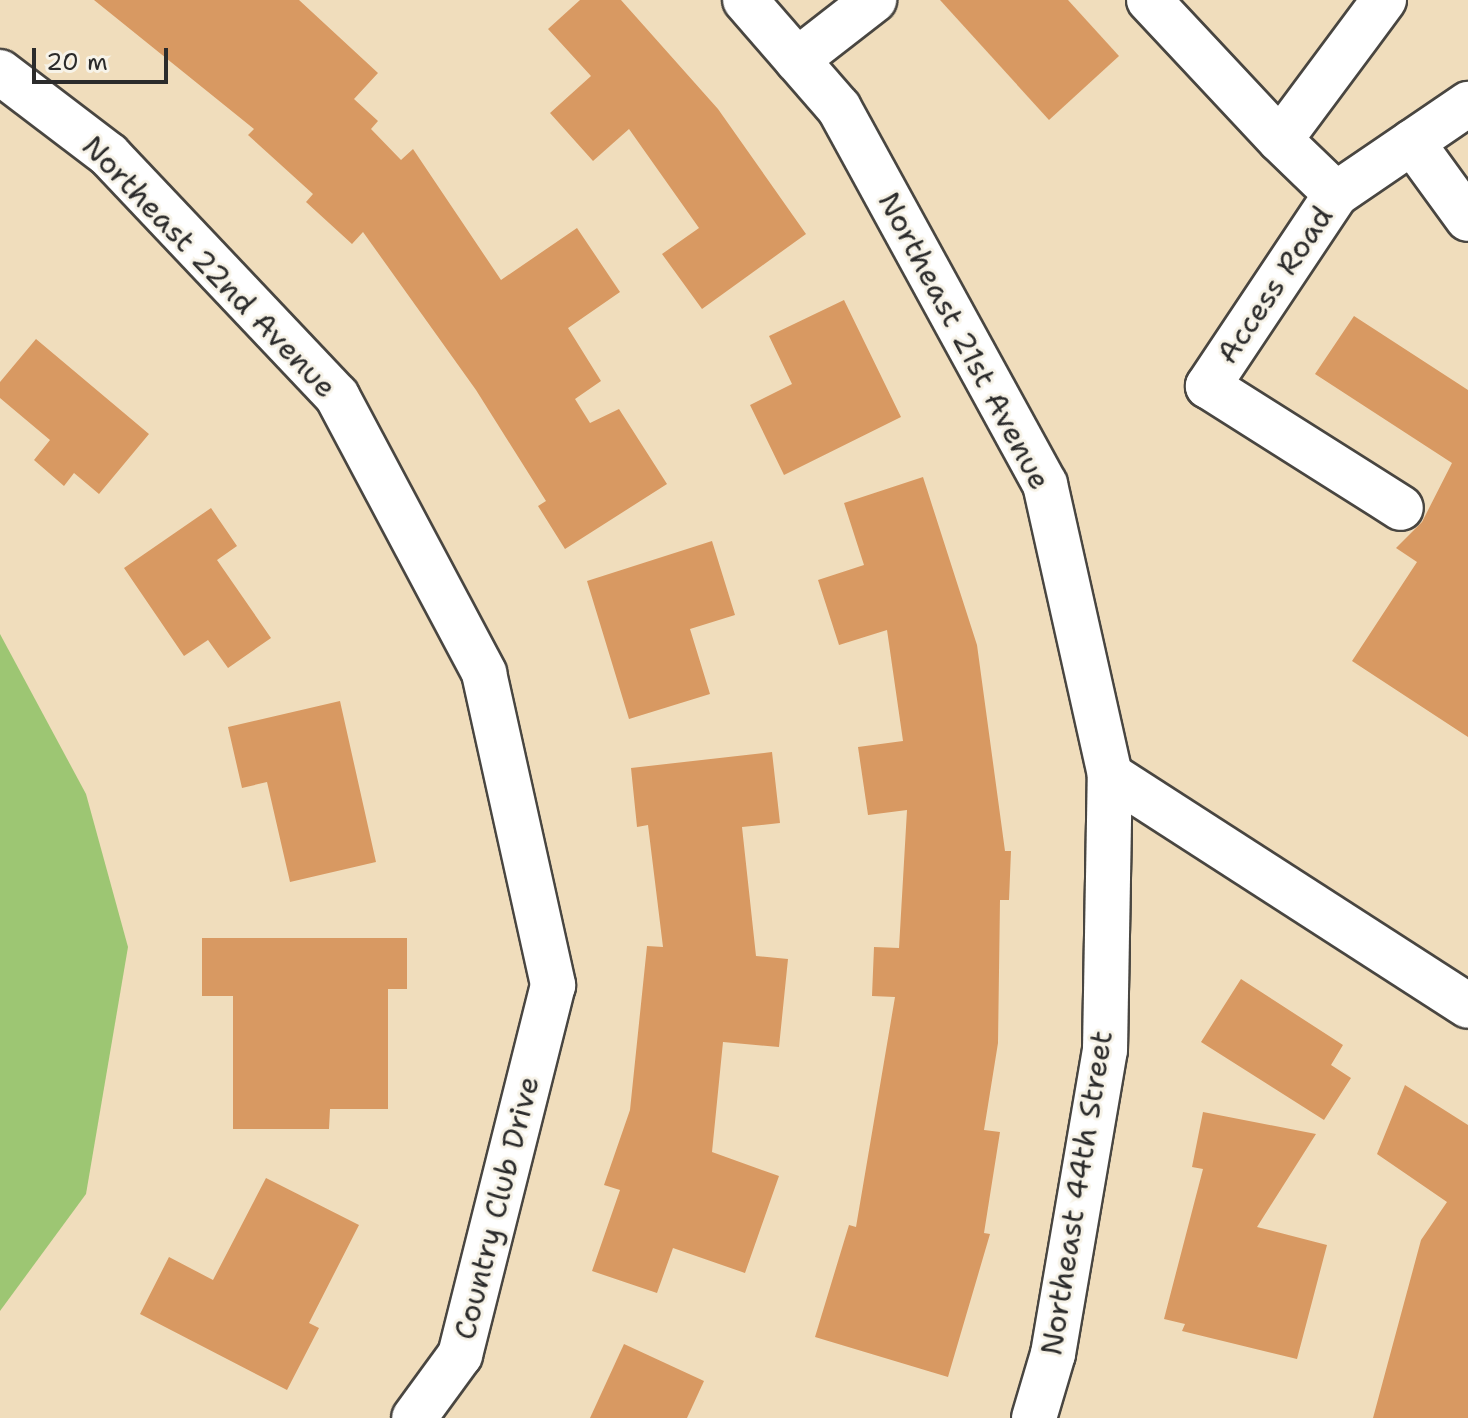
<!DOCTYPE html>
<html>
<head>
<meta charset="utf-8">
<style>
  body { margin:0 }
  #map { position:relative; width:1468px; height:1418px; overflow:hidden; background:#f0ddbc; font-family:"Shantell Sans",sans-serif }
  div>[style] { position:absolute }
  .green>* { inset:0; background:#9dc673 }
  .building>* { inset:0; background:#d89962 }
  .roads { filter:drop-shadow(2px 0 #494641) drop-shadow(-2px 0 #494641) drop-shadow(0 2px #494641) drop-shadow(0 -2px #494641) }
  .minor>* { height:44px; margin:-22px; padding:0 22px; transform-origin:22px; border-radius:22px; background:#fff }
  span { translate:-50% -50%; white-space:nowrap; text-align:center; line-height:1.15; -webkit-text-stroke:6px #f7f3e8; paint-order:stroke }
  .street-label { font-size:30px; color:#2b2b2b }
  .scale { position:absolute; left:32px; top:48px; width:136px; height:36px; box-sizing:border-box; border:4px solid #2b2b2b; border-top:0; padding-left:10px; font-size:24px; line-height:28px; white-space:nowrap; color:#2b2b2b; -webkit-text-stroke:6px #f7f3e8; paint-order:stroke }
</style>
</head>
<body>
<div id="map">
  <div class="green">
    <i style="clip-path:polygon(0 634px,86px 794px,128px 947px,86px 1194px,0 1311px)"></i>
  </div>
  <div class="building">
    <i style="clip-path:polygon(94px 0,299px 0,378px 73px,354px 99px,378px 121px,371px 129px,401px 160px,413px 149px,501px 280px,577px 228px,620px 292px,568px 328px,601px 381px,575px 399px,590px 423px,619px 409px,667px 484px,565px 549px,538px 506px,546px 501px,476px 390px,363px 232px,352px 244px,306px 202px,313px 194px,248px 135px,254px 129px)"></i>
    <i style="clip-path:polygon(580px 0,621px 0,718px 109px,806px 234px,702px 309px,662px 254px,699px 228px,629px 129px,593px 161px,550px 113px,591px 76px,548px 29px)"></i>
    <i style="clip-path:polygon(940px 0,1068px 0,1119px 56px,1049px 120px)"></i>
    <i style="clip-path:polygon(844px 300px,901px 417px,784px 475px,750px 405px,792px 384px,769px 336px)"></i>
    <i style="clip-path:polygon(1354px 316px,1468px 390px,1468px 737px,1352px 661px,1417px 562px,1396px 548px,1422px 522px,1452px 463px,1315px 374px)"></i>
    <i style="clip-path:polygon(36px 339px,149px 434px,99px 494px,74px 473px,64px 486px,34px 460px,50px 440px,0 398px,0 382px)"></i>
    <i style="clip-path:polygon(923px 477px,977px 645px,1005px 851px,1011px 851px,1009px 900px,1000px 900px,998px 1043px,984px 1130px,1000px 1132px,984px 1233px,990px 1234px,948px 1377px,815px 1337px,849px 1225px,856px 1227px,895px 997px,872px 996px,874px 947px,899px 948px,907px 810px,868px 815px,858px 747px,903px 741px,887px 630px,839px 645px,818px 580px,864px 565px,844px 503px)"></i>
    <i style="clip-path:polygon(211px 508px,237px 546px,217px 560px,271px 638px,228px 668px,208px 640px,184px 656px,124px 568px)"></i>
    <i style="clip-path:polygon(712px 541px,735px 615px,690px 629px,710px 694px,629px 719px,587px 581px)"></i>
    <i style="clip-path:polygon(340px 701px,376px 862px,290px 882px,267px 782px,242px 788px,228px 727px)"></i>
    <i style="clip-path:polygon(772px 752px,780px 823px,742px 827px,756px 956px,788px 959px,779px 1047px,723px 1042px,712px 1152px,779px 1176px,745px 1273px,673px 1248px,657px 1293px,592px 1271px,620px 1190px,604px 1185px,630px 1110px,647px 946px,663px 947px,648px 825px,637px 827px,631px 768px)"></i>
    <i style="clip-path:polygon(202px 938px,407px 938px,407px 989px,388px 989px,388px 1109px,330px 1109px,329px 1129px,233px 1129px,233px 996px,202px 996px)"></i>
    <i style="clip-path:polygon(1241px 979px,1343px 1045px,1331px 1065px,1351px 1078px,1324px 1120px,1201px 1042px)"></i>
    <i style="clip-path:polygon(1405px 1085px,1468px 1125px,1468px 1418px,1373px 1418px,1421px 1240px,1447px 1202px,1377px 1154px)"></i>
    <i style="clip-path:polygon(1203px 1112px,1316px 1134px,1257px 1227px,1327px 1245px,1297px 1359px,1182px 1331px,1185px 1324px,1164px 1319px,1203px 1169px,1192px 1167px)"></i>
    <i style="clip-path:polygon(266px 1178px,359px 1225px,309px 1323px,319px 1328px,287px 1390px,140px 1314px,169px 1257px,213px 1280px)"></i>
    <i style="clip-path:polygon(624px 1344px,704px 1381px,687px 1418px,590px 1418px)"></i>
  </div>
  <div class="roads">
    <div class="minor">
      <i style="left:745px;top:0;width:143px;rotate:49deg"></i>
      <i style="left:839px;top:108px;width:429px;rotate:61.3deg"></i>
      <i style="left:1045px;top:484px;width:298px;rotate:77.4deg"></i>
      <i style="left:1110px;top:775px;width:426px;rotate:32.8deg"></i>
      <i style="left:1149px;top:0;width:192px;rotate:46.9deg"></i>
      <i style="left:1384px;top:0;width:174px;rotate:126.6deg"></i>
      <i style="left:1280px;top:140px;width:78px;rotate:44deg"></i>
      <i style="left:1336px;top:194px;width:231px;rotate:123.7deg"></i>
      <i style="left:1208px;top:386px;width:228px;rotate:32.3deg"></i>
      <i style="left:797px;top:60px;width:98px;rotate:-37.9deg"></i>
      <i style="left:0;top:72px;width:137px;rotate:37.3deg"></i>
      <i style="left:109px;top:155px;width:332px;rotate:46.6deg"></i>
      <i style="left:337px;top:396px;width:314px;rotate:62deg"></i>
      <i style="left:484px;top:673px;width:320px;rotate:77.5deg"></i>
      <i style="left:553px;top:985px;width:382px;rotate:104.1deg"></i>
      <i style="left:460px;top:1355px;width:78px;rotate:126.1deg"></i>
      <i style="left:1412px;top:142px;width:95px;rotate:54deg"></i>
      <i style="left:1336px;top:194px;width:160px;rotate:-34.3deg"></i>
      <i style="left:1034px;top:1418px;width:67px;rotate:-73.5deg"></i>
      <i style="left:1053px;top:1354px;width:308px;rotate:-80.3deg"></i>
      <i style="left:1105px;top:1050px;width:275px;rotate:-89deg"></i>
    </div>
  </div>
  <div class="street-label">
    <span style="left:209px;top:267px;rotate:46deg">Northeast 22nd Avenue</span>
    <span style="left:1275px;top:285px;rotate:-56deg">Access Road</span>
    <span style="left:964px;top:341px;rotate:62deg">Northeast 21st Avenue</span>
    <span style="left:1077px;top:1193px;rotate:-81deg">Northeast 44th Street</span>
    <span style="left:497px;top:1208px;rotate:-76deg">Country Club Drive</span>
  </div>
  <div class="scale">20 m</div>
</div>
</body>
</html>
